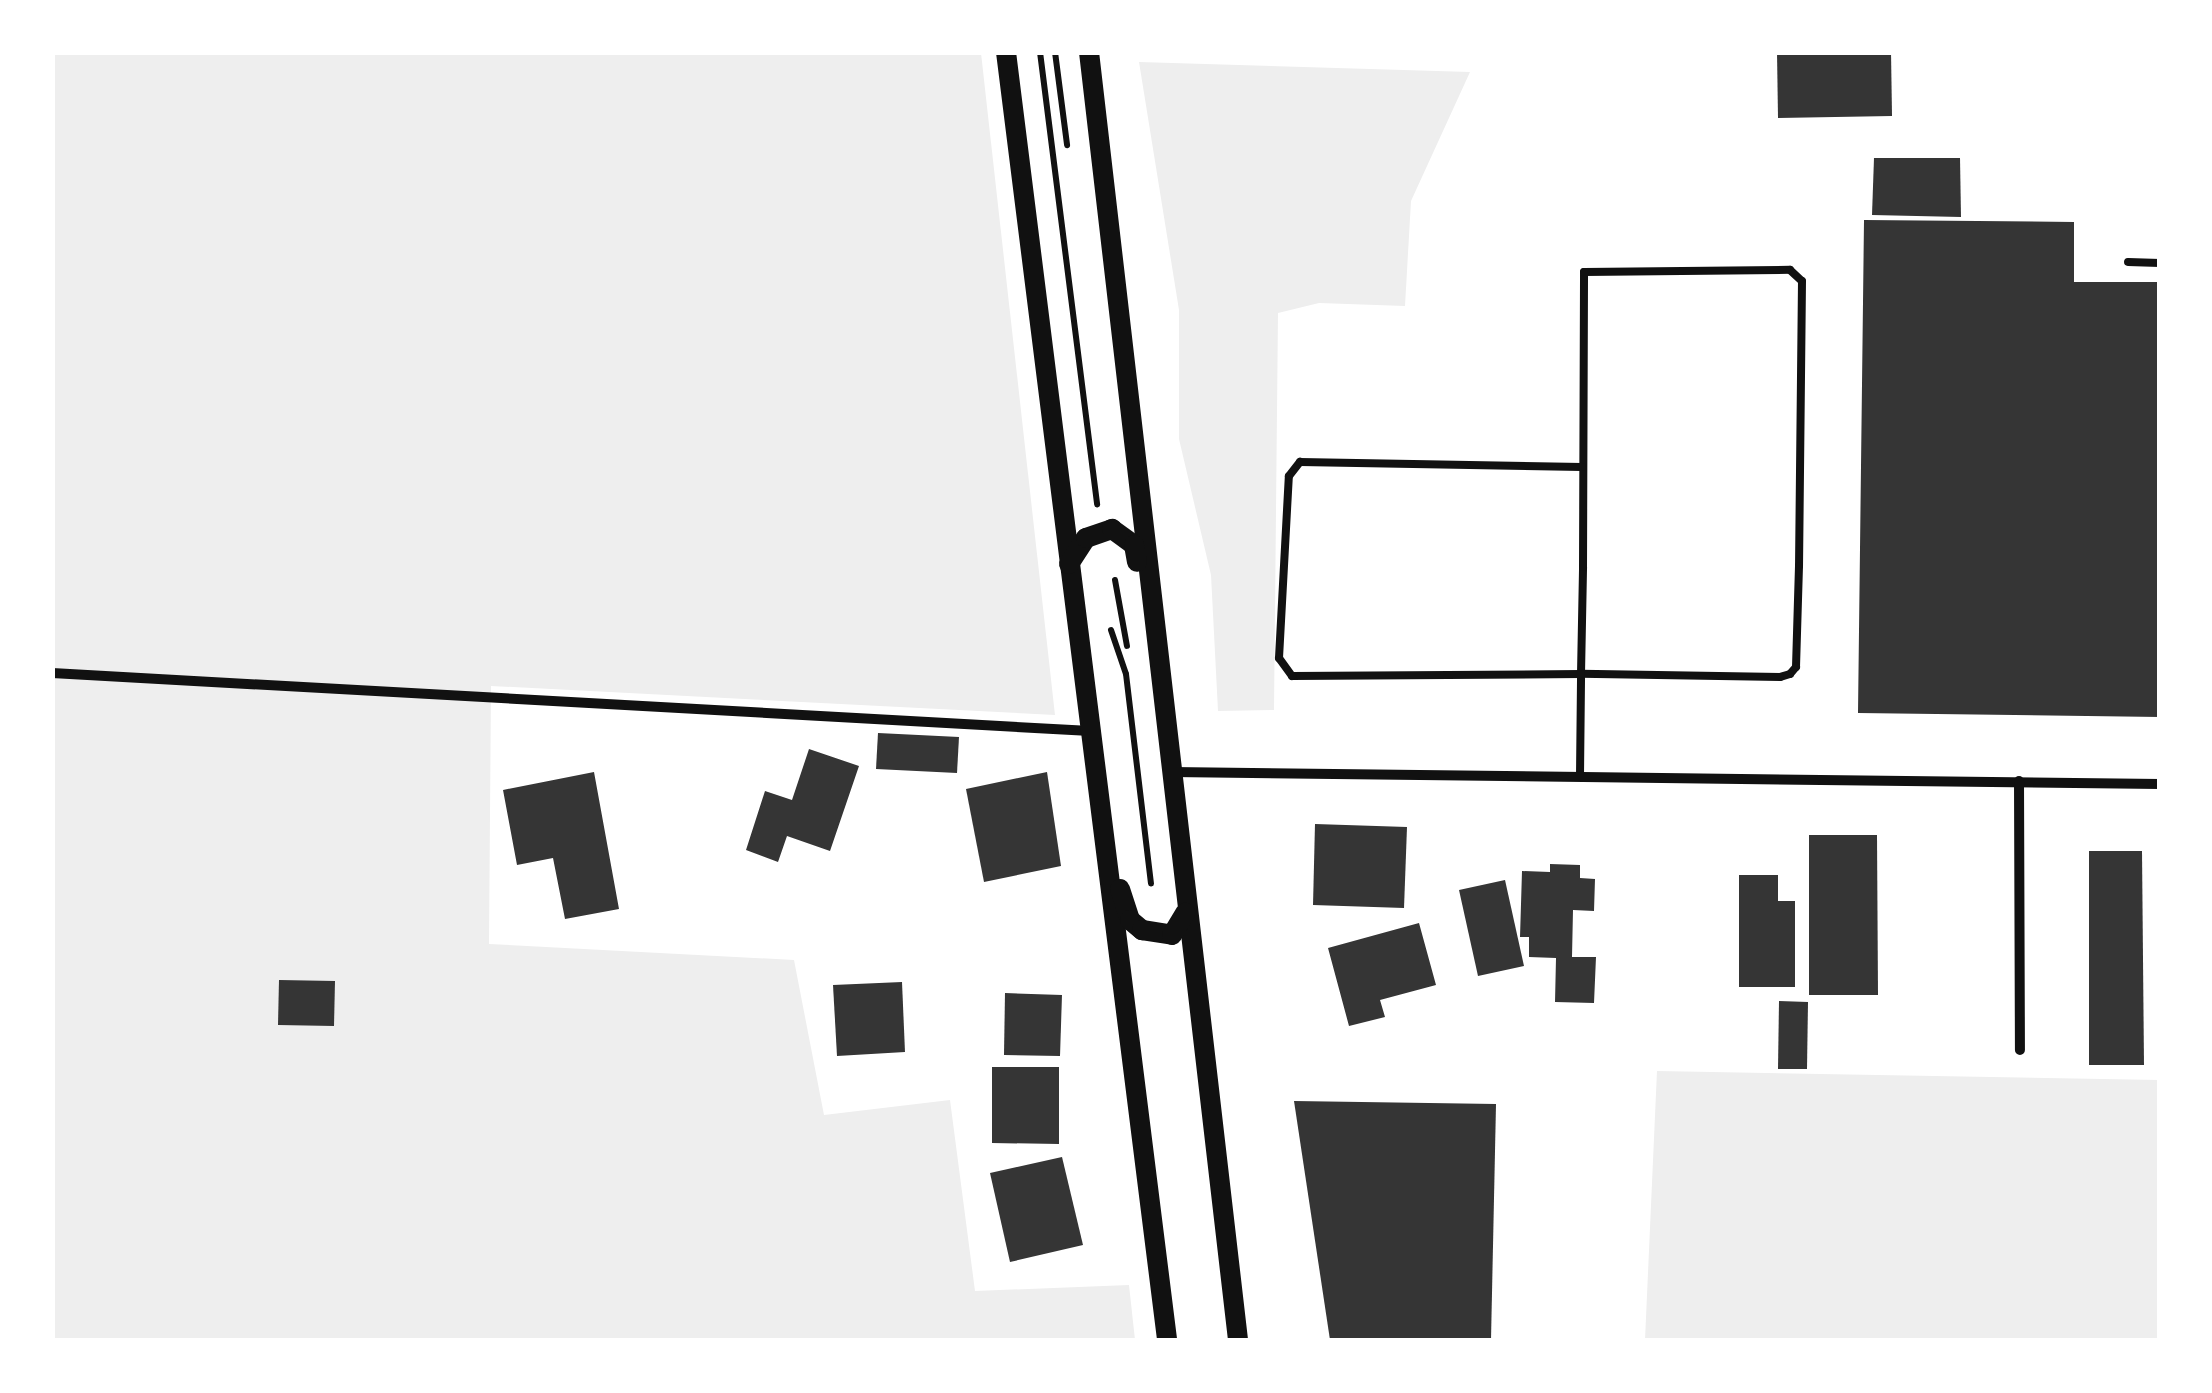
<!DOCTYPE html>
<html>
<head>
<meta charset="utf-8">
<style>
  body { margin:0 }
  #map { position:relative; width:2212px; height:1393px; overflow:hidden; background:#fff; font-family:Lato,sans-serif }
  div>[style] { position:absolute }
  .green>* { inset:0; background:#eee }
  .building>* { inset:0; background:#353535 }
  .path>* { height:6px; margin:-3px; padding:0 3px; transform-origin:3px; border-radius:3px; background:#111 }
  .service>* { height:8px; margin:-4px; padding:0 4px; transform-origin:4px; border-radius:4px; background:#111 }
  .minor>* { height:10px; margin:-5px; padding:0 5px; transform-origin:5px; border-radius:5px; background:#111 }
  .secondary>* { height:20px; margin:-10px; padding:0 10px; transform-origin:10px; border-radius:10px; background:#111 }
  span { translate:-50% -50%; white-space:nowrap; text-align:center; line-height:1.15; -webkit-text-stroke:10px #fff; paint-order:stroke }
  .frame { position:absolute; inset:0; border:55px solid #fff; pointer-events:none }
</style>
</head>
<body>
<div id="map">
  <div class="green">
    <i style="clip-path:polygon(52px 53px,981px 53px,1055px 715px,491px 686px,489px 944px,794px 960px,824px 1115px,950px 1100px,975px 1291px,1129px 1285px,1135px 1340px,53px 1340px)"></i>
    <i style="clip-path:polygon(1139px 62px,1470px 72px,1411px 201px,1405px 306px,1319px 303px,1278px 313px,1274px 710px,1218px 711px,1211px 575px,1179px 439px,1179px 310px)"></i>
    <i style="clip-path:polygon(1657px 1071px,2159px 1080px,2159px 1340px,1645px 1340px)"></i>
  </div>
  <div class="building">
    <i style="clip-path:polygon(1777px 52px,1891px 52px,1892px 116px,1778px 118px)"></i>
    <i style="clip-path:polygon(1874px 158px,1960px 158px,1961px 217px,1872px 215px)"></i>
    <i style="clip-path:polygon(1864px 220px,2074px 222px,2074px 282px,2160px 282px,2160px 717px,1858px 713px)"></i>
    <i style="clip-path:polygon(878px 733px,959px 737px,957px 773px,876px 769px)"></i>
    <i style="clip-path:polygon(809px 749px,859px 766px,830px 851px,787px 836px,778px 862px,746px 850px,765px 791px,792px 800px)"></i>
    <i style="clip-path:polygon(594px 772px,619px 909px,565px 919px,553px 858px,517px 865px,503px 790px)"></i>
    <i style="clip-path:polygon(1047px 772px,1061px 866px,984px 882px,966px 789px)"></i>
    <i style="clip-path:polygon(1315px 824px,1407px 827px,1404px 908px,1313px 905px)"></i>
    <i style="clip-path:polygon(1809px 835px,1877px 835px,1878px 995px,1809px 995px)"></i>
    <i style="clip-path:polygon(2089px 851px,2142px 851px,2144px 1065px,2089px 1065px)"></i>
    <i style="clip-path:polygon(1550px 864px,1580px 865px,1580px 878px,1595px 879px,1594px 911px,1573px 910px,1572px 957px,1596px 957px,1594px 1003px,1555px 1002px,1556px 958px,1529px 957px,1529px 937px,1520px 937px,1522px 871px,1550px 872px)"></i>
    <i style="clip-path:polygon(1739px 875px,1778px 875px,1778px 901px,1795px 901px,1795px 987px,1739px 987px)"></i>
    <i style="clip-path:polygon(1505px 880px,1524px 966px,1478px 976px,1459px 890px)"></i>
    <i style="clip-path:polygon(1419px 923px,1436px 985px,1380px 1000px,1385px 1017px,1349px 1026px,1328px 948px)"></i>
    <i style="clip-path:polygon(279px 980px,335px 981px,334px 1026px,278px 1025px)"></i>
    <i style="clip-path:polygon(902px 982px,905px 1052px,837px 1056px,833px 985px)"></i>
    <i style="clip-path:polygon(1005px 993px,1062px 995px,1060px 1056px,1004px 1055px)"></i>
    <i style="clip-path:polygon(1779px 1001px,1808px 1002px,1807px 1069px,1778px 1069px)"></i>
    <i style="clip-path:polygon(992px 1067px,1059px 1067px,1059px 1144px,992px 1143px)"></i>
    <i style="clip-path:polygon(1294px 1101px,1496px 1104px,1491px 1340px,1330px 1340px)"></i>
    <i style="clip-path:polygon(1062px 1157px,1083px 1245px,1010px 1262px,990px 1173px)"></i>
  </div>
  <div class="path">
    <i style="left:1040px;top:52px;width:456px;rotate:82.8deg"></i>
    <i style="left:1055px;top:52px;width:94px;rotate:82.6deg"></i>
    <i style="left:1115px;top:580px;width:67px;rotate:79.7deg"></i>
    <i style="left:1111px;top:630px;width:46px;rotate:71.2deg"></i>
    <i style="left:1126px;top:674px;width:211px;rotate:83.2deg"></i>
  </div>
  <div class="service">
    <i style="left:2128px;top:262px;width:32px;rotate:2deg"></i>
    <i style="left:1580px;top:776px;width:102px;rotate:-89.4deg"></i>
    <i style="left:1581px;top:674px;width:107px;rotate:-88.9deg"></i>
    <i style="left:1583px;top:567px;width:295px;rotate:-89.8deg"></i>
    <i style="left:1584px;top:272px;width:206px;rotate:-0.6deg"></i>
    <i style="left:1790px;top:270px;width:16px;rotate:43deg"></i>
    <i style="left:1802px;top:281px;width:285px;rotate:90.6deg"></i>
    <i style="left:1799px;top:566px;width:101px;rotate:91.7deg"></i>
    <i style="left:1796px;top:667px;width:9px;rotate:131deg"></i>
    <i style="left:1790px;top:674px;width:10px;rotate:163deg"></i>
    <i style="left:1780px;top:677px;width:199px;rotate:-179.1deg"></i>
    <i style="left:1581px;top:674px;width:289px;rotate:179.6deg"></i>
    <i style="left:1292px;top:676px;width:22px;rotate:-126deg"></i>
    <i style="left:1279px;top:658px;width:182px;rotate:-86.9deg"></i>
    <i style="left:1289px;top:476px;width:18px;rotate:-52deg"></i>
    <i style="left:1300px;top:462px;width:282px;rotate:1deg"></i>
  </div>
  <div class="minor">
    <i style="left:52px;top:673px;width:1040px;rotate:3.2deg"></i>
    <i style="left:1172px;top:772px;width:988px;rotate:0.7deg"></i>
    <i style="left:2019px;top:781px;width:269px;rotate:89.8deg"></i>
  </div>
  <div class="secondary">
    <i style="left:1006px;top:52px;width:1298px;rotate:82.87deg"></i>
    <i style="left:1089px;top:52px;width:1297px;rotate:83.4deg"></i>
    <i style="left:1069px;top:564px;width:31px;rotate:-57deg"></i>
    <i style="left:1086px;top:538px;width:28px;rotate:-19deg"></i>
    <i style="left:1112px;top:529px;width:27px;rotate:36deg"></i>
    <i style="left:1134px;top:545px;width:17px;rotate:80deg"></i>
    <i style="left:1120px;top:889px;width:33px;rotate:72deg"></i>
    <i style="left:1130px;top:920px;width:16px;rotate:40deg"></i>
    <i style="left:1142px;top:930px;width:30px;rotate:9deg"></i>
    <i style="left:1172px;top:935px;width:26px;rotate:-59deg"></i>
  </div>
  <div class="frame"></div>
</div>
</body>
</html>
